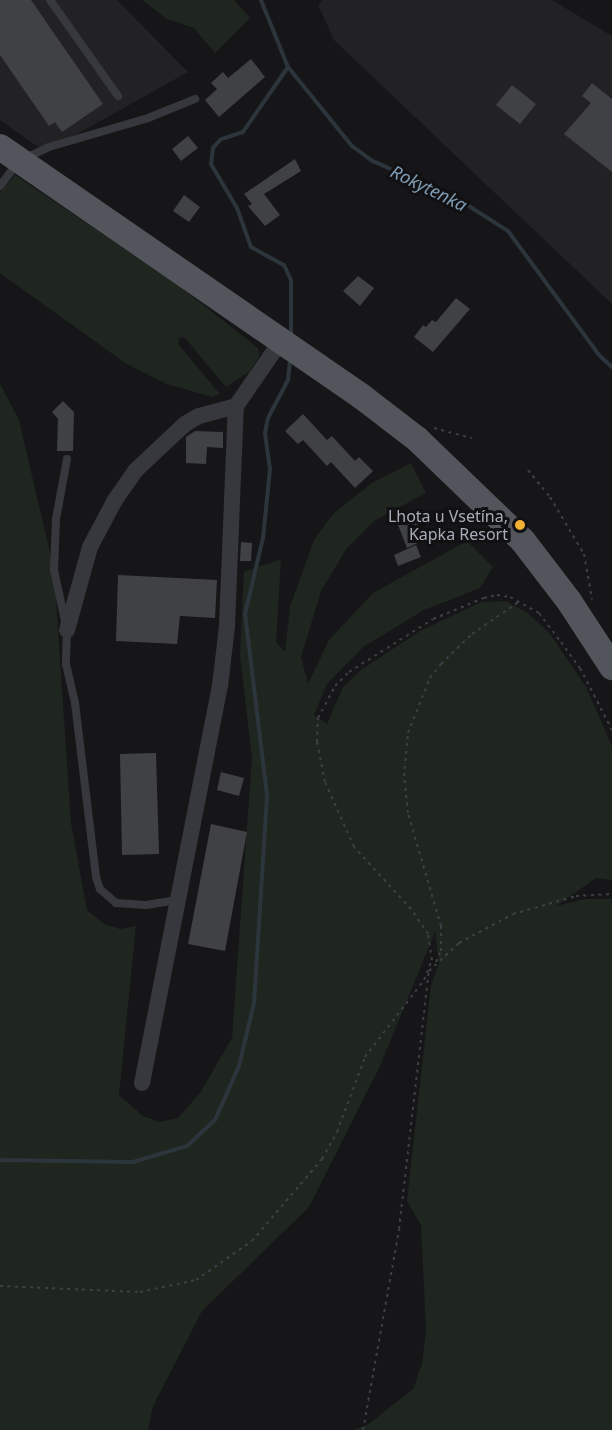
<!DOCTYPE html>
<html>
<head>
<meta charset="utf-8">
<style>
  body { margin:0 }
  #map { position:relative; width:612px; height:1430px; overflow:hidden; background:#161618; font-family:"Noto Sans",sans-serif }
  div>[style] { position:absolute }
  .built>* { inset:0; background:#222225 }
  .green>* { inset:0; background:#1e261f }
  .stream>* { height:4px; margin:-2px; padding:0 2px; transform-origin:2px; border-radius:2px; background:#2c353c }
  .building>* { inset:0; background:#404145 }
  .path>* { height:2px; margin-top:-1px; transform-origin:0; background:repeating-linear-gradient(90deg,#3d3f44 0 3px,transparent 0 7.5px) }
  .service>* { height:8px; margin:-4px; padding:0 4px; transform-origin:4px; border-radius:4px; background:#37383d }
  .minor>* { height:16px; margin:-8px; padding:0 8px; transform-origin:8px; border-radius:8px; background:#37383d }
  .primary>* { height:26px; margin:-13px; padding:0 13px; transform-origin:13px; border-radius:13px; background:#53555c }
  .dots>* { width:16px; height:16px; translate:-50% -50%; box-sizing:border-box; border:3px solid #111113; border-radius:50% }
  span { translate:-50% -50%; white-space:nowrap; text-align:center; line-height:1.15; -webkit-text-stroke:6px #111113; paint-order:stroke }
  .poi-label { font-size:16px; color:#a8adb8 }
  .right { translate:-100% -50%; text-align:right }
  .water-label { font-size:18px; color:#7f9bb3; font-style:italic }
</style>
</head>
<body>
<div id="map">
  <div class="built">
    <i style="clip-path:polygon(0 0,117px 0,188px 72px,45px 152px,0 120px)"></i>
    <i style="clip-path:polygon(322px 0,552px 0,612px 36px,612px 304px,334px 40px,318px 5px)"></i>
  </div>
  <div class="green">
    <i style="clip-path:polygon(142px 0,234px 0,250px 18px,215px 53px,194px 28px,167px 19px)"></i>
    <i style="clip-path:polygon(15px 175px,174px 282px,258px 348px,259px 357px,249px 372px,226px 387px,185px 338px,180px 337px,178px 344px,220px 394px,212px 397px,167px 384px,125px 363px,0 273px,0 192px)"></i>
    <i style="clip-path:polygon(0 384px,19px 420px,54px 570px,71px 823px,87px 910px,104px 924px,120px 929px,136px 926px,119px 1095px,143px 1116px,159px 1122px,178px 1118px,200px 1093px,232px 1038px,252px 757px,240px 656px,244px 572px,281px 559px,276px 642px,285px 652px,290px 607px,314px 540px,333px 514px,372px 483px,411px 463px,426px 493px,374px 521px,347px 548px,321px 591px,301px 657px,308px 684px,329px 640px,373px 593px,467px 541px,493px 567px,480px 588px,424px 610px,363px 647px,327px 684px,314px 715px,327px 724px,343px 687px,361px 670px,420px 631px,481px 602px,506px 601px,529px 614px,550px 634px,586px 687px,612px 746px,612px 880px,596px 878px,556px 906px,585px 899px,612px 899px,612px 1430px,353px 1430px,369px 1424px,413px 1389px,422px 1364px,426px 1330px,421px 1225px,407px 1201px,431px 985px,439px 963px,435px 932px,380px 1066px,309px 1207px,202px 1311px,153px 1406px,148px 1430px,0 1430px)"></i>
  </div>
  <div class="stream">
    <i style="left:261px;top:0;width:72px;rotate:68.1deg"></i>
    <i style="left:288px;top:67px;width:102px;rotate:51deg"></i>
    <i style="left:352px;top:146px;width:26px;rotate:36deg"></i>
    <i style="left:373px;top:161px;width:97px;rotate:24.4deg"></i>
    <i style="left:461px;top:201px;width:56px;rotate:32.6deg"></i>
    <i style="left:508px;top:231px;width:154px;rotate:53.7deg"></i>
    <i style="left:599px;top:355px;width:18px;rotate:43deg"></i>
    <i style="left:288px;top:67px;width:79px;rotate:124.7deg"></i>
    <i style="left:243px;top:132px;width:23px;rotate:162deg"></i>
    <i style="left:221px;top:139px;width:12px;rotate:132deg"></i>
    <i style="left:213px;top:148px;width:16px;rotate:97deg"></i>
    <i style="left:211px;top:164px;width:51px;rotate:59.4deg"></i>
    <i style="left:237px;top:208px;width:41px;rotate:70.3deg"></i>
    <i style="left:251px;top:247px;width:38px;rotate:29deg"></i>
    <i style="left:284px;top:265px;width:17px;rotate:65deg"></i>
    <i style="left:291px;top:280px;width:58px;rotate:90deg"></i>
    <i style="left:0;top:1160px;width:133px;rotate:0.9deg"></i>
    <i style="left:133px;top:1162px;width:56px;rotate:-16.5deg"></i>
    <i style="left:187px;top:1146px;width:38px;rotate:-43deg"></i>
    <i style="left:215px;top:1120px;width:59px;rotate:-66deg"></i>
    <i style="left:239px;top:1066px;width:65px;rotate:-76.6deg"></i>
    <i style="left:254px;top:1003px;width:208px;rotate:-86.4deg"></i>
    <i style="left:267px;top:795px;width:182px;rotate:-96.9deg"></i>
    <i style="left:245px;top:614px;width:78px;rotate:-76.7deg"></i>
    <i style="left:263px;top:538px;width:69px;rotate:-84.2deg"></i>
    <i style="left:270px;top:469px;width:36px;rotate:-98deg"></i>
    <i style="left:265px;top:433px;width:15px;rotate:-79deg"></i>
    <i style="left:268px;top:418px;width:43px;rotate:-62.2deg"></i>
    <i style="left:288px;top:380px;width:20px;rotate:-84deg"></i>
  </div>
  <div class="building">
    <i style="clip-path:polygon(0 0,31px 0,103px 104px,62px 132px,55px 122px,49px 126px,0 55px)"></i>
    <i style="clip-path:polygon(251px 59px,265px 77px,219px 117px,205px 100px,217px 89px,211px 83px,223px 72px,228px 78px)"></i>
    <i style="clip-path:polygon(592px 83px,612px 99px,612px 172px,564px 134px,591px 103px,582px 96px)"></i>
    <i style="clip-path:polygon(512px 85px,536px 104px,520px 124px,496px 105px)"></i>
    <i style="clip-path:polygon(188px 136px,198px 148px,181px 161px,172px 149px)"></i>
    <i style="clip-path:polygon(295px 159px,301px 171px,264px 194px,280px 215px,265px 226px,248px 206px,252px 204px,244px 194px)"></i>
    <i style="clip-path:polygon(184px 195px,200px 207px,189px 222px,173px 211px)"></i>
    <i style="clip-path:polygon(358px 276px,374px 288px,360px 306px,343px 291px)"></i>
    <i style="clip-path:polygon(456px 298px,470px 309px,433px 352px,414px 337px,423px 325px,426px 327px,432px 320px,436px 322px)"></i>
    <i style="clip-path:polygon(63px 401px,74px 412px,73px 451px,57px 451px,58px 419px,52px 412px)"></i>
    <i style="clip-path:polygon(303px 414px,327px 440px,332px 436px,355px 461px,359px 457px,373px 471px,355px 488px,331px 462px,327px 466px,303px 440px,298px 444px,285px 431px)"></i>
    <i style="clip-path:polygon(195px 431px,223px 432px,223px 448px,207px 447px,206px 464px,186px 463px,186px 437px)"></i>
    <i style="clip-path:polygon(415px 518px,424px 540px,407px 548px,398px 525px)"></i>
    <i style="clip-path:polygon(241px 542px,252px 543px,251px 561px,240px 561px)"></i>
    <i style="clip-path:polygon(416px 545px,421px 557px,398px 566px,394px 555px)"></i>
    <i style="clip-path:polygon(118px 575px,217px 580px,215px 618px,180px 616px,177px 644px,116px 641px)"></i>
    <i style="clip-path:polygon(156px 753px,159px 854px,122px 855px,120px 754px)"></i>
    <i style="clip-path:polygon(221px 772px,244px 778px,239px 796px,217px 790px)"></i>
    <i style="clip-path:polygon(211px 824px,247px 832px,225px 951px,188px 944px)"></i>
  </div>
  <div class="path">
    <i style="left:434px;top:428px;width:39px;rotate:15deg"></i>
    <i style="left:528px;top:470px;width:35px;rotate:51deg"></i>
    <i style="left:550px;top:497px;width:66px;rotate:59.2deg"></i>
    <i style="left:584px;top:554px;width:46px;rotate:79.9deg"></i>
    <i style="left:436px;top:962px;width:12px;rotate:-66deg"></i>
    <i style="left:441px;top:951px;width:25px;rotate:-90deg"></i>
    <i style="left:441px;top:926px;width:118px;rotate:-106.3deg"></i>
    <i style="left:408px;top:813px;width:37px;rotate:-96deg"></i>
    <i style="left:404px;top:776px;width:43px;rotate:-84.7deg"></i>
    <i style="left:408px;top:733px;width:59px;rotate:-68.2deg"></i>
    <i style="left:430px;top:678px;width:18px;rotate:-52deg"></i>
    <i style="left:441px;top:664px;width:43px;rotate:-44.1deg"></i>
    <i style="left:472px;top:634px;width:58px;rotate:-34.5deg"></i>
    <i style="left:0;top:1286px;width:140px;rotate:2.5deg"></i>
    <i style="left:140px;top:1292px;width:57px;rotate:-12.1deg"></i>
    <i style="left:196px;top:1280px;width:68px;rotate:-34.9deg"></i>
    <i style="left:252px;top:1241px;width:108px;rotate:-49.5deg"></i>
    <i style="left:322px;top:1159px;width:31px;rotate:-61deg"></i>
    <i style="left:337px;top:1132px;width:80px;rotate:-69.5deg"></i>
    <i style="left:365px;top:1057px;width:97px;rotate:-52.5deg"></i>
    <i style="left:424px;top:980px;width:22px;rotate:-68deg"></i>
    <i style="left:432px;top:960px;width:26px;rotate:-99deg"></i>
    <i style="left:428px;top:934px;width:30px;rotate:-124deg"></i>
    <i style="left:411px;top:909px;width:84px;rotate:-132.6deg"></i>
    <i style="left:354px;top:847px;width:71px;rotate:-114deg"></i>
    <i style="left:325px;top:782px;width:41px;rotate:-101.3deg"></i>
    <i style="left:317px;top:742px;width:24px;rotate:-88deg"></i>
    <i style="left:318px;top:718px;width:36px;rotate:-62deg"></i>
    <i style="left:335px;top:686px;width:20px;rotate:-45deg"></i>
    <i style="left:349px;top:672px;width:99px;rotate:-32.2deg"></i>
    <i style="left:433px;top:619px;width:55px;rotate:-22.4deg"></i>
    <i style="left:484px;top:598px;width:13px;rotate:-13deg"></i>
    <i style="left:497px;top:595px;width:13px;rotate:9deg"></i>
    <i style="left:510px;top:597px;width:33px;rotate:29deg"></i>
    <i style="left:539px;top:613px;width:36px;rotate:53deg"></i>
    <i style="left:561px;top:642px;width:32px;rotate:54deg"></i>
    <i style="left:580px;top:668px;width:70px;rotate:62.7deg"></i>
    <i style="left:363px;top:1430px;width:204px;rotate:-79.8deg"></i>
    <i style="left:399px;top:1229px;width:260px;rotate:-83.4deg"></i>
    <i style="left:429px;top:971px;width:41px;rotate:-43deg"></i>
    <i style="left:459px;top:943px;width:61px;rotate:-28.2deg"></i>
    <i style="left:513px;top:914px;width:66px;rotate:-15.9deg"></i>
    <i style="left:576px;top:896px;width:36px;rotate:-3deg"></i>
  </div>
  <div class="service">
    <i style="left:50px;top:0;width:118px;rotate:54.7deg"></i>
    <i style="left:0;top:186px;width:31px;rotate:-53deg"></i>
    <i style="left:19px;top:161px;width:33px;rotate:-25deg"></i>
    <i style="left:49px;top:147px;width:103px;rotate:-16.3deg"></i>
    <i style="left:148px;top:118px;width:51px;rotate:-22deg"></i>
    <i style="left:67px;top:459px;width:61px;rotate:100.4deg"></i>
    <i style="left:56px;top:519px;width:51px;rotate:92.2deg"></i>
    <i style="left:54px;top:570px;width:61px;rotate:77.8deg"></i>
    <i style="left:67px;top:630px;width:34px;rotate:92deg"></i>
    <i style="left:66px;top:664px;width:40px;rotate:77deg"></i>
    <i style="left:75px;top:703px;width:175px;rotate:83.1deg"></i>
    <i style="left:96px;top:877px;width:13px;rotate:72deg"></i>
    <i style="left:100px;top:889px;width:21px;rotate:41deg"></i>
    <i style="left:116px;top:903px;width:30px;rotate:4deg"></i>
    <i style="left:146px;top:905px;width:32px;rotate:-9deg"></i>
  </div>
  <div class="minor">
    <i style="left:67px;top:630px;width:86px;rotate:-74.5deg"></i>
    <i style="left:90px;top:547px;width:53px;rotate:-62deg"></i>
    <i style="left:115px;top:500px;width:37px;rotate:-55deg"></i>
    <i style="left:136px;top:470px;width:67px;rotate:-43.2deg"></i>
    <i style="left:185px;top:424px;width:16px;rotate:-30deg"></i>
    <i style="left:199px;top:416px;width:38px;rotate:-15deg"></i>
    <i style="left:142px;top:1083px;width:405px;rotate:-78.9deg"></i>
    <i style="left:220px;top:686px;width:60px;rotate:-83.3deg"></i>
    <i style="left:227px;top:626px;width:220px;rotate:-87.7deg"></i>
    <i style="left:236px;top:406px;width:79px;rotate:-55.3deg"></i>
  </div>
  <div class="primary">
    <i style="left:0;top:147px;width:439px;rotate:34.6deg"></i>
    <i style="left:361px;top:396px;width:71px;rotate:37.5deg"></i>
    <i style="left:417px;top:439px;width:147px;rotate:43.9deg"></i>
    <i style="left:523px;top:541px;width:76px;rotate:52.5deg"></i>
    <i style="left:569px;top:601px;width:79px;rotate:56.9deg"></i>
  </div>
  <div class="dots">
    <i style="left:520px;top:525px;background:#f2b134"></i>
  </div>
  <div class="poi-label">
    <span class="right" style="left:508px;top:525px">Lhota u Vsetína,<br>Kapka Resort</span>
  </div>
  <div class="water-label">
    <span style="left:429px;top:188px;rotate:26deg">Rokytenka</span>
  </div>
</div>
</body>
</html>
